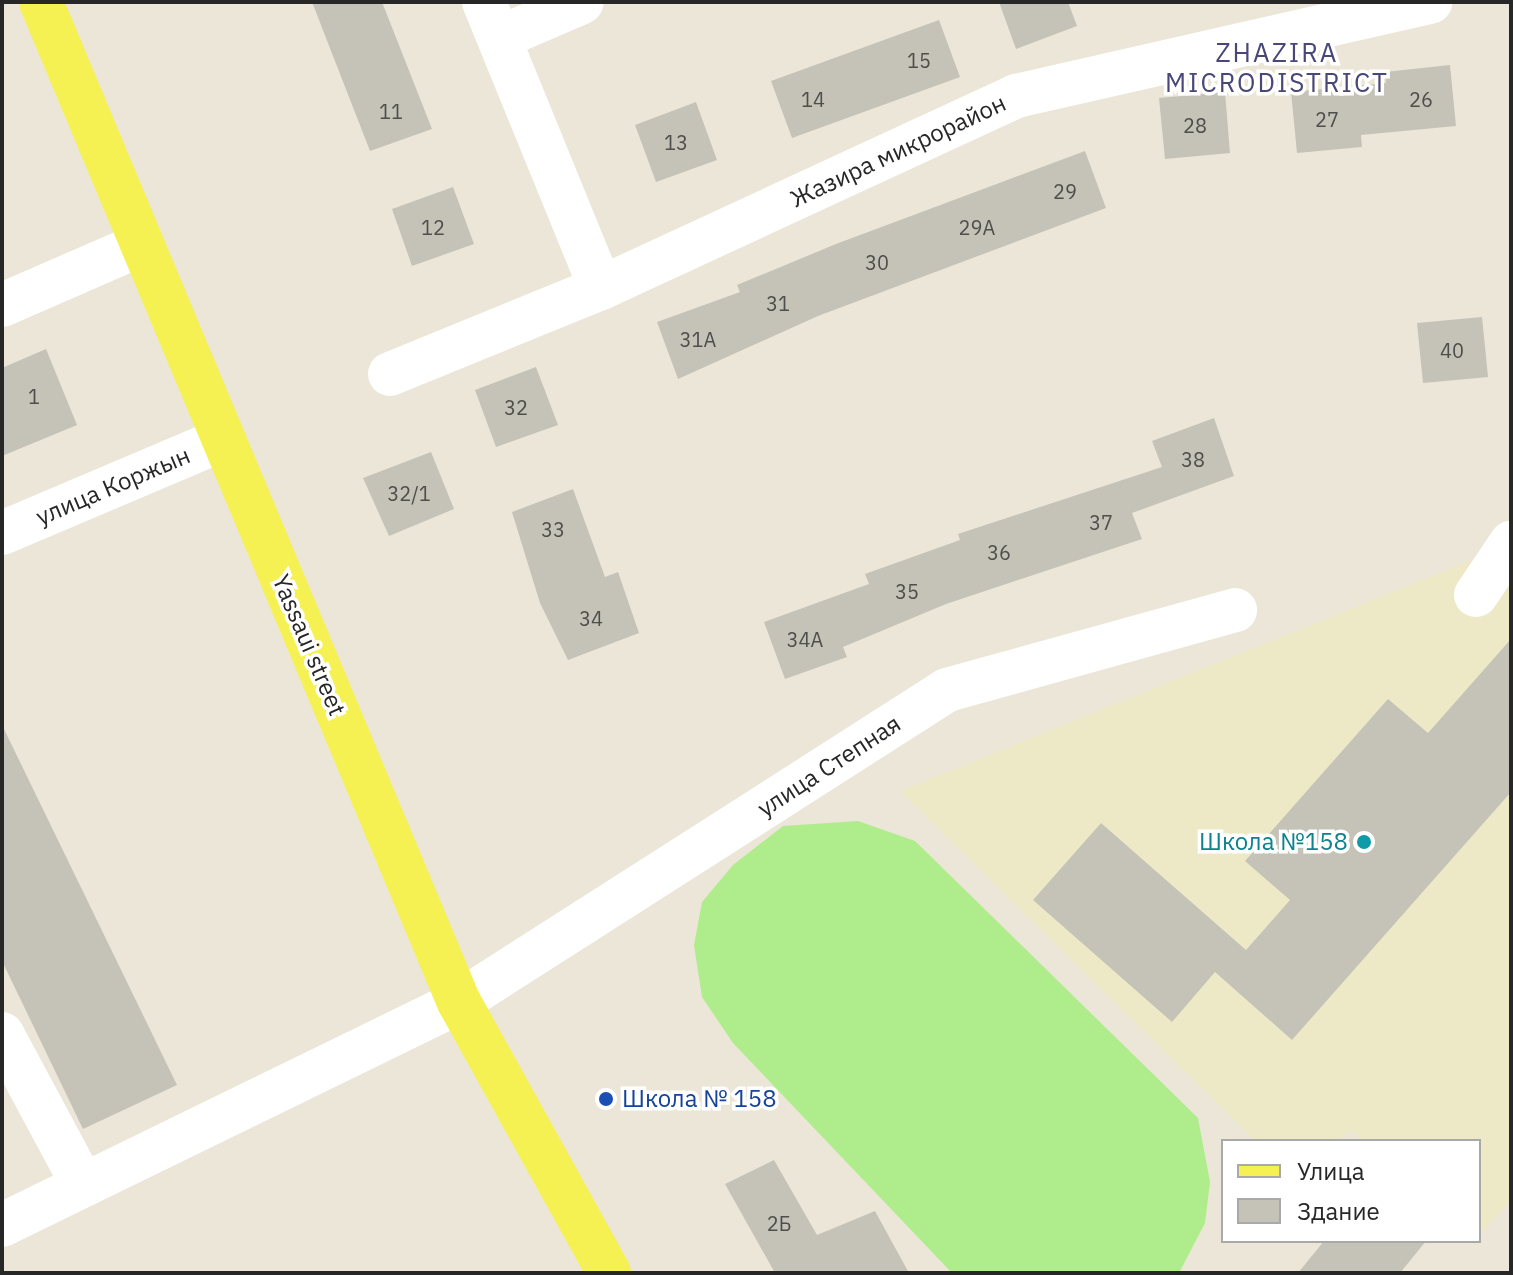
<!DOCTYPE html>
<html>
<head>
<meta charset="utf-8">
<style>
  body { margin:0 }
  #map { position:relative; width:1513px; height:1275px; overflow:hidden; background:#ebe6d7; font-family:"IBM Plex Sans",sans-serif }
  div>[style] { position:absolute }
  .education>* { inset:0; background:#ede9c6 }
  .pitch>* { inset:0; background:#afec8c }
  .building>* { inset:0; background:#c5c3b8 }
  .minor>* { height:44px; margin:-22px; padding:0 22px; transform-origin:22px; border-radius:22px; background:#fff }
  .major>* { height:44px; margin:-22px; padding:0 22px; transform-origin:22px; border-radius:22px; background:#f5f152 }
  .dots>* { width:22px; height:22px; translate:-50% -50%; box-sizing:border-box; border:4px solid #fff; border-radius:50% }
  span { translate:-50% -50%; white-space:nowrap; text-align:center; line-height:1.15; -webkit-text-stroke:7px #fff; paint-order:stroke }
  .number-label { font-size:20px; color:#4e4e4b }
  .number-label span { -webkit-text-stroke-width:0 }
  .street-label { font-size:24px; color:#272727 }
  .culture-label { font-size:24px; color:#0d838f }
  .right { translate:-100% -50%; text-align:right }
  .transit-label { font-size:24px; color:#164399 }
  .left { translate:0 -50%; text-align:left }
  .neighbourhood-label { font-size:26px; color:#484778; letter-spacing:2px }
  .frame { position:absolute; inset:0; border:4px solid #272727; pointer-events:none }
  .legend { position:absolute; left:1221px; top:1139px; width:260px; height:104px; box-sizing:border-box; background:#fff; border:2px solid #a9a9a9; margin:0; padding:10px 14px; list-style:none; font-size:24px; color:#272727 }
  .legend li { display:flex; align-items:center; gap:16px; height:40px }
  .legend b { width:40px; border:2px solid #a9a9a9 }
</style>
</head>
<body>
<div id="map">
  <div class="education">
    <i style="clip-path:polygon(1511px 544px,1511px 1201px,1480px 1234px,1479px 1141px,1364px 1141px,1350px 1130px,1338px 1141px,1255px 1141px,900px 791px)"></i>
  </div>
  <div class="pitch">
    <i style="clip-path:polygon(858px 821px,915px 841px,1198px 1118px,1210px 1182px,1205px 1223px,1179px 1273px,952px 1273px,733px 1043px,702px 997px,694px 945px,702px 902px,733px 865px,783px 826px)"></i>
  </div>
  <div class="building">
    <i style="clip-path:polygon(312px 2px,382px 2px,432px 129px,370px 151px)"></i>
    <i style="clip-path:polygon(999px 2px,1068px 2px,1077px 26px,1016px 49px)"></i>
    <i style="clip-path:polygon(939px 20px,960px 77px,792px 138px,771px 81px)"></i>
    <i style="clip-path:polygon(1450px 65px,1456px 126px,1361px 135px,1362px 147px,1297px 153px,1291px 92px,1386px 83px,1385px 72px)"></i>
    <i style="clip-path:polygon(1225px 92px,1230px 153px,1165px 159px,1159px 98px)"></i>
    <i style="clip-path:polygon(696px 102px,717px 160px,656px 182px,635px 125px)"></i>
    <i style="clip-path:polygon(1085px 151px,1106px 208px,818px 316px,678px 379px,657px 322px,740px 292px,737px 285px,836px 244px)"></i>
    <i style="clip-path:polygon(453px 187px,474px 244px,412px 266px,392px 209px)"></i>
    <i style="clip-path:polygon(1482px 317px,1488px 377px,1423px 383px,1417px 323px)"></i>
    <i style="clip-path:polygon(46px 349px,77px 425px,2px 456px,2px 368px)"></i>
    <i style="clip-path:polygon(536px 367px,558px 425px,496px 447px,475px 390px)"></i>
    <i style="clip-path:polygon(1214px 418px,1234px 476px,1132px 513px,1142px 539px,946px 604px,843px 647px,847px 657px,785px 679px,764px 622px,869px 584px,865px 574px,960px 540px,958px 534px,1162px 467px,1152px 441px)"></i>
    <i style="clip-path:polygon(431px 452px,454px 509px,389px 536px,363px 478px)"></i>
    <i style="clip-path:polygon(573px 489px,605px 577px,618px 572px,639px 633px,568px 660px,540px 603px,512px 512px)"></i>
    <i style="clip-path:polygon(1511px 639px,1511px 792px,1292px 1040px,1215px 972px,1172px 1022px,1033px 900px,1101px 823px,1246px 950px,1290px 900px,1245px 861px,1388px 699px,1428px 733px)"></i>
    <i style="clip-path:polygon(2px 725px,177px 1085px,83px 1129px,2px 961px)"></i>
    <i style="clip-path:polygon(774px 1160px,817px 1235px,875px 1211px,909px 1273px,775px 1273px,725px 1184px)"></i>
    <i style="clip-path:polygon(1324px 1241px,1426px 1241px,1400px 1273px,1298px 1273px)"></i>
  </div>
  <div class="minor">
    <i style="left:484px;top:2px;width:309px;rotate:67.8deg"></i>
    <i style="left:499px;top:38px;width:90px;rotate:-23.4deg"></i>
    <i style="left:2px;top:305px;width:150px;rotate:-23.5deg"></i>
    <i style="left:390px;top:374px;width:228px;rotate:-22.2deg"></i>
    <i style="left:601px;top:288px;width:457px;rotate:-24.8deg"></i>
    <i style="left:1016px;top:96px;width:425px;rotate:-12.8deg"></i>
    <i style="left:2px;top:533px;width:240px;rotate:-23deg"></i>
    <i style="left:1476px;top:595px;width:63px;rotate:-56.1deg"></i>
    <i style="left:2px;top:1034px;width:171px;rotate:61.8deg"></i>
    <i style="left:2px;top:1225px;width:509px;rotate:-26.01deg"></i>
    <i style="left:459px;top:1002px;width:579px;rotate:-32.59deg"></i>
    <i style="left:947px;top:690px;width:299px;rotate:-15.5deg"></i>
  </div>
  <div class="major">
    <i style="left:41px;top:2px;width:1084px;rotate:67.32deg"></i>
    <i style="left:459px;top:1002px;width:310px;rotate:61deg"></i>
  </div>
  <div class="dots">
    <i style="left:1364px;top:842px;background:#0f9aa8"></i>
    <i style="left:606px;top:1099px;background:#1a4fb4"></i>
  </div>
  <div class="number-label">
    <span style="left:919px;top:60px">15</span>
    <span style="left:813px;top:99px">14</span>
    <span style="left:1421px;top:99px">26</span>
    <span style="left:391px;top:111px">11</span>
    <span style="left:1327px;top:119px">27</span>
    <span style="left:1195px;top:125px">28</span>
    <span style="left:676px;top:142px">13</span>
    <span style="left:1065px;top:191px">29</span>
    <span style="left:433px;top:227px">12</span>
    <span style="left:977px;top:227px">29А</span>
    <span style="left:877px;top:262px">30</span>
    <span style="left:778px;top:303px">31</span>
    <span style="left:698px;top:339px">31А</span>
    <span style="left:1452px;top:350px">40</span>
    <span style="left:34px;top:396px">1</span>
    <span style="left:516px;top:407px">32</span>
    <span style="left:1193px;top:459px">38</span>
    <span style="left:409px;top:493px">32/1</span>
    <span style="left:1101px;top:522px">37</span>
    <span style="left:553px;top:529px">33</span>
    <span style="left:999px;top:552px">36</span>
    <span style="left:907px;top:591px">35</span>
    <span style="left:591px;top:618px">34</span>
    <span style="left:805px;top:639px">34А</span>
    <span style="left:779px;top:1223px">2Б</span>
  </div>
  <div class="street-label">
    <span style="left:898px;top:151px;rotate:-25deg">Жазира микрорайон</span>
    <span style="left:113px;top:486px;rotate:-23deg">улица Коржын</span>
    <span style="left:309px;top:645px;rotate:67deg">Yassaui street</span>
    <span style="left:829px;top:766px;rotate:-33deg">улица Степная</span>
  </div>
  <div class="culture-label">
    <span class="right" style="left:1348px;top:842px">Школа №158</span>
  </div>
  <div class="transit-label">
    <span class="left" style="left:622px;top:1099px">Школа № 158</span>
  </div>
  <div class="neighbourhood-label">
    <span style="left:1277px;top:68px">ZHAZIRA<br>MICRODISTRICT</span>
  </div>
  <div class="frame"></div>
  <ul class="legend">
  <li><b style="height:10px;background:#f5f152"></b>Улица</li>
  <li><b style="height:22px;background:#c5c3b8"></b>Здание</li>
  </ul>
</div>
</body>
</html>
